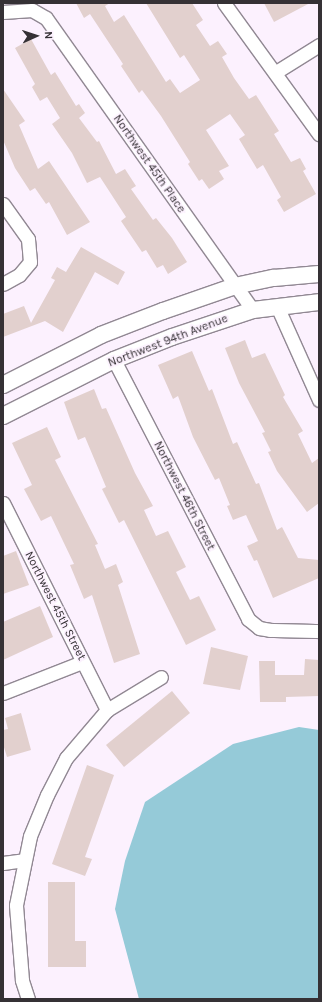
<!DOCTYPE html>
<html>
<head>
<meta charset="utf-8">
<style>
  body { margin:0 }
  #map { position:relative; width:322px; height:1002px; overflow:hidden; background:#fcf1fe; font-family:Karla,sans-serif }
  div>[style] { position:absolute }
  .water>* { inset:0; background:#95cad8 }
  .building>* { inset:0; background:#e2d0ce }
  .roads { filter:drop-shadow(1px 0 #918893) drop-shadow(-1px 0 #918893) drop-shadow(0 1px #918893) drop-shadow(0 -1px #918893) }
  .minor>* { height:13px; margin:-6.5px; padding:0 6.5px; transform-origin:6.5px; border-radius:6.5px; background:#fff }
  .tertiary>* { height:16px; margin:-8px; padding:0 8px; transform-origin:8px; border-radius:8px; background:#fff }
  span { translate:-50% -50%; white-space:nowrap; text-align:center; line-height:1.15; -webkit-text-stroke:3.5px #fcf1fe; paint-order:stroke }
  .street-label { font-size:12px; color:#353135 }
  .frame { position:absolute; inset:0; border:4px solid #353135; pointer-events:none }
  .north { position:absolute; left:16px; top:16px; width:40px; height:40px; -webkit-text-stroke:3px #fcf1fe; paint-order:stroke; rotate:87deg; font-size:11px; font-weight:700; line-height:16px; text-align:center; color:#353135 }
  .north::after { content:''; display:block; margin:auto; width:14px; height:18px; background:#353135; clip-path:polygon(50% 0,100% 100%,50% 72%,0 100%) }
</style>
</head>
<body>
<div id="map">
  <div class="water">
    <i style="clip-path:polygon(299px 727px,319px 730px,319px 999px,139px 999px,115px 909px,125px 861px,145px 802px,233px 744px)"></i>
  </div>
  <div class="building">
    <i style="clip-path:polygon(76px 3px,110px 3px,105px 6px,114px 22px,124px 15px,166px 82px,170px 79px,180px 93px,200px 80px,184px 55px,180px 58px,146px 3px,192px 3px,203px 20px,196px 25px,210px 46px,218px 41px,227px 54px,222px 57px,234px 78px,249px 99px,256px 95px,279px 131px,274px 134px,291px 162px,300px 158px,306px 169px,303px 171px,316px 194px,284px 212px,277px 200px,281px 197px,263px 165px,257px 169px,239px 139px,245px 135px,230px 114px,206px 130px,229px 166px,219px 171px,224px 179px,209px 189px,202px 179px,199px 181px,188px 164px,190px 162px,161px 116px,142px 90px,139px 93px,121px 66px,123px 64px,90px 14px,84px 18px)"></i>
    <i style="clip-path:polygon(264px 3px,310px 3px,274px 22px)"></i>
    <i style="clip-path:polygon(31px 39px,51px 75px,55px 72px,76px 106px,79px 104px,85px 113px,79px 118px,97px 142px,99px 141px,116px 174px,125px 169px,136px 186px,131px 189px,153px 220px,156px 218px,172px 238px,187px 262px,168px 274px,163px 265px,157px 268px,146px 250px,142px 252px,121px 221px,126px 217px,100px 177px,87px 183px,72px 153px,52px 124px,60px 118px,47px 97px,40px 101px,32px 87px,35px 84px,15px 48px)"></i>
    <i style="clip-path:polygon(3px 89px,25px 121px,19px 125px,38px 169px,49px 161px,90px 222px,67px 235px,49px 202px,46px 204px,35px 188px,30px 191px,15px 168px,3px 140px)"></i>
    <i style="clip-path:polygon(81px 247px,125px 272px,118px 285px,95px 272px,63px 332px,45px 321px,3px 337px,3px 314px,24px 306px,31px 323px,55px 280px,51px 278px,57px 267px,66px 272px)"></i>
    <i style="clip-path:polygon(245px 340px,252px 358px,265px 353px,285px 395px,283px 397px,303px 431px,298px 434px,312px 463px,319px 458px,319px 503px,307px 512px,277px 471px,268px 452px,271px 451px,262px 433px,265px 432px,239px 383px,225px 348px)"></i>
    <i style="clip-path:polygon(192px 351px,209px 391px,212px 389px,233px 444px,237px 442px,256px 484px,259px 483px,277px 530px,282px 527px,298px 558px,319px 560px,319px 578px,273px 598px,257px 560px,254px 561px,247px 546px,258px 541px,246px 515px,233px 520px,227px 506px,230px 505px,219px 478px,215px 480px,193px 437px,178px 396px,173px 399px,158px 365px)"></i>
    <i style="clip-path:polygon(94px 389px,102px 409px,106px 408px,135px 473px,153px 506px,144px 510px,156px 536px,168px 531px,186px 567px,176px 572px,190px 600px,199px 596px,216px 630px,186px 645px,124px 520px,119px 523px,102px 489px,106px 487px,85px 437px,78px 440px,70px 419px,64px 402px)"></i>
    <i style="clip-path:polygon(47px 427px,61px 457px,55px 460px,98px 544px,95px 545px,105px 569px,116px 564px,123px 582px,118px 585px,140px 654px,114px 663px,92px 595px,84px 599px,70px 565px,74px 564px,51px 516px,41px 521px,24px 489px,32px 485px,12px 443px)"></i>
    <i style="clip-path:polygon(16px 551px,29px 585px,3px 594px,3px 556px)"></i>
    <i style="clip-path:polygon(40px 606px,53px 637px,3px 660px,3px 622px)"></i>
    <i style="clip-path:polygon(211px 647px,248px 656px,240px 690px,203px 684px)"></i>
    <i style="clip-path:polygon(305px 659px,319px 660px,319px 696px,286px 697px,286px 702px,260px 702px,259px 661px,275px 661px,275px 675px,304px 675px)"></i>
    <i style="clip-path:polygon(172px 691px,190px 713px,124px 767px,106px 745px)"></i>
    <i style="clip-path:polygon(21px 713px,31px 750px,7px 757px,3px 744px,3px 730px,8px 729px,5px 718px)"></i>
    <i style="clip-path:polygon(87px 765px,114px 775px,85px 857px,92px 859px,85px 876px,52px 864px)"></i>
    <i style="clip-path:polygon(48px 882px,75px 882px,75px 941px,86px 941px,86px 967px,48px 967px)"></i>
  </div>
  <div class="roads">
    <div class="minor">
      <i style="left:224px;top:3px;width:162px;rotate:54.1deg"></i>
      <i style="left:3px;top:12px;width:29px;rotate:-4deg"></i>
      <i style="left:32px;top:10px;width:16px;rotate:30deg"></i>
      <i style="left:46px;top:18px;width:358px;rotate:54.7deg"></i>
      <i style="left:276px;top:72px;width:51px;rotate:-32.1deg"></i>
      <i style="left:3px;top:204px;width:43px;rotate:54.5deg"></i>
      <i style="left:28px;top:239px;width:23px;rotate:85deg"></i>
      <i style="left:30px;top:262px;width:17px;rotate:130deg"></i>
      <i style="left:19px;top:275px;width:18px;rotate:151deg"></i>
      <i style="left:277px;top:306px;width:103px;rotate:65.9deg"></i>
      <i style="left:114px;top:360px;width:292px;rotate:62.6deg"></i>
      <i style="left:248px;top:619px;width:14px;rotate:39deg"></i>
      <i style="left:259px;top:628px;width:11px;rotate:10deg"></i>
      <i style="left:270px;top:630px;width:49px;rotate:1.2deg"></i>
      <i style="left:3px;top:503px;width:232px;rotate:63.3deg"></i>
      <i style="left:3px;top:693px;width:85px;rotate:-21.4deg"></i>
      <i style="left:3px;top:863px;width:21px;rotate:-8deg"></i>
      <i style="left:28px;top:999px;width:20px;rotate:-108deg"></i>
      <i style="left:22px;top:980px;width:75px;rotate:-94.6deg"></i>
      <i style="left:16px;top:905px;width:70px;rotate:-78.5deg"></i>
      <i style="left:30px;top:836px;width:44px;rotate:-67.5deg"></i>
      <i style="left:47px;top:795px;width:42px;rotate:-62.8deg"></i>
      <i style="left:66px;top:758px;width:63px;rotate:-49.5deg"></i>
      <i style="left:107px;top:710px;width:63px;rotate:-31.4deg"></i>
    </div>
    <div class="tertiary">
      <i style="left:3px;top:385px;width:110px;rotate:-27deg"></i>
      <i style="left:101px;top:335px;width:66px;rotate:-21.2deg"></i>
      <i style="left:163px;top:311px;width:76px;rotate:-19.1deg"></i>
      <i style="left:235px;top:286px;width:40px;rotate:-12deg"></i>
      <i style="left:274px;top:278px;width:45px;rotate:-5.1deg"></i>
      <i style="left:3px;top:416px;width:124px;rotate:-26.8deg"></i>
      <i style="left:114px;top:360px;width:62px;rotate:-21.6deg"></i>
      <i style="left:172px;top:337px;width:85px;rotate:-18.4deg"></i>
      <i style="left:253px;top:310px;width:66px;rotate:-6.9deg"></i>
    </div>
  </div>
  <div class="street-label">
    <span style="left:149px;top:164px;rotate:55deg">Northwest 45th Place</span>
    <span style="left:168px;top:341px;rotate:-21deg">Northwest 94th Avenue</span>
    <span style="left:184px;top:496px;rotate:63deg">Northwest 46th Street</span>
    <span style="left:55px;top:606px;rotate:63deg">Northwest 45th Street</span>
  </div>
  <div class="frame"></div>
  <div class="north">N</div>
</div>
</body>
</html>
